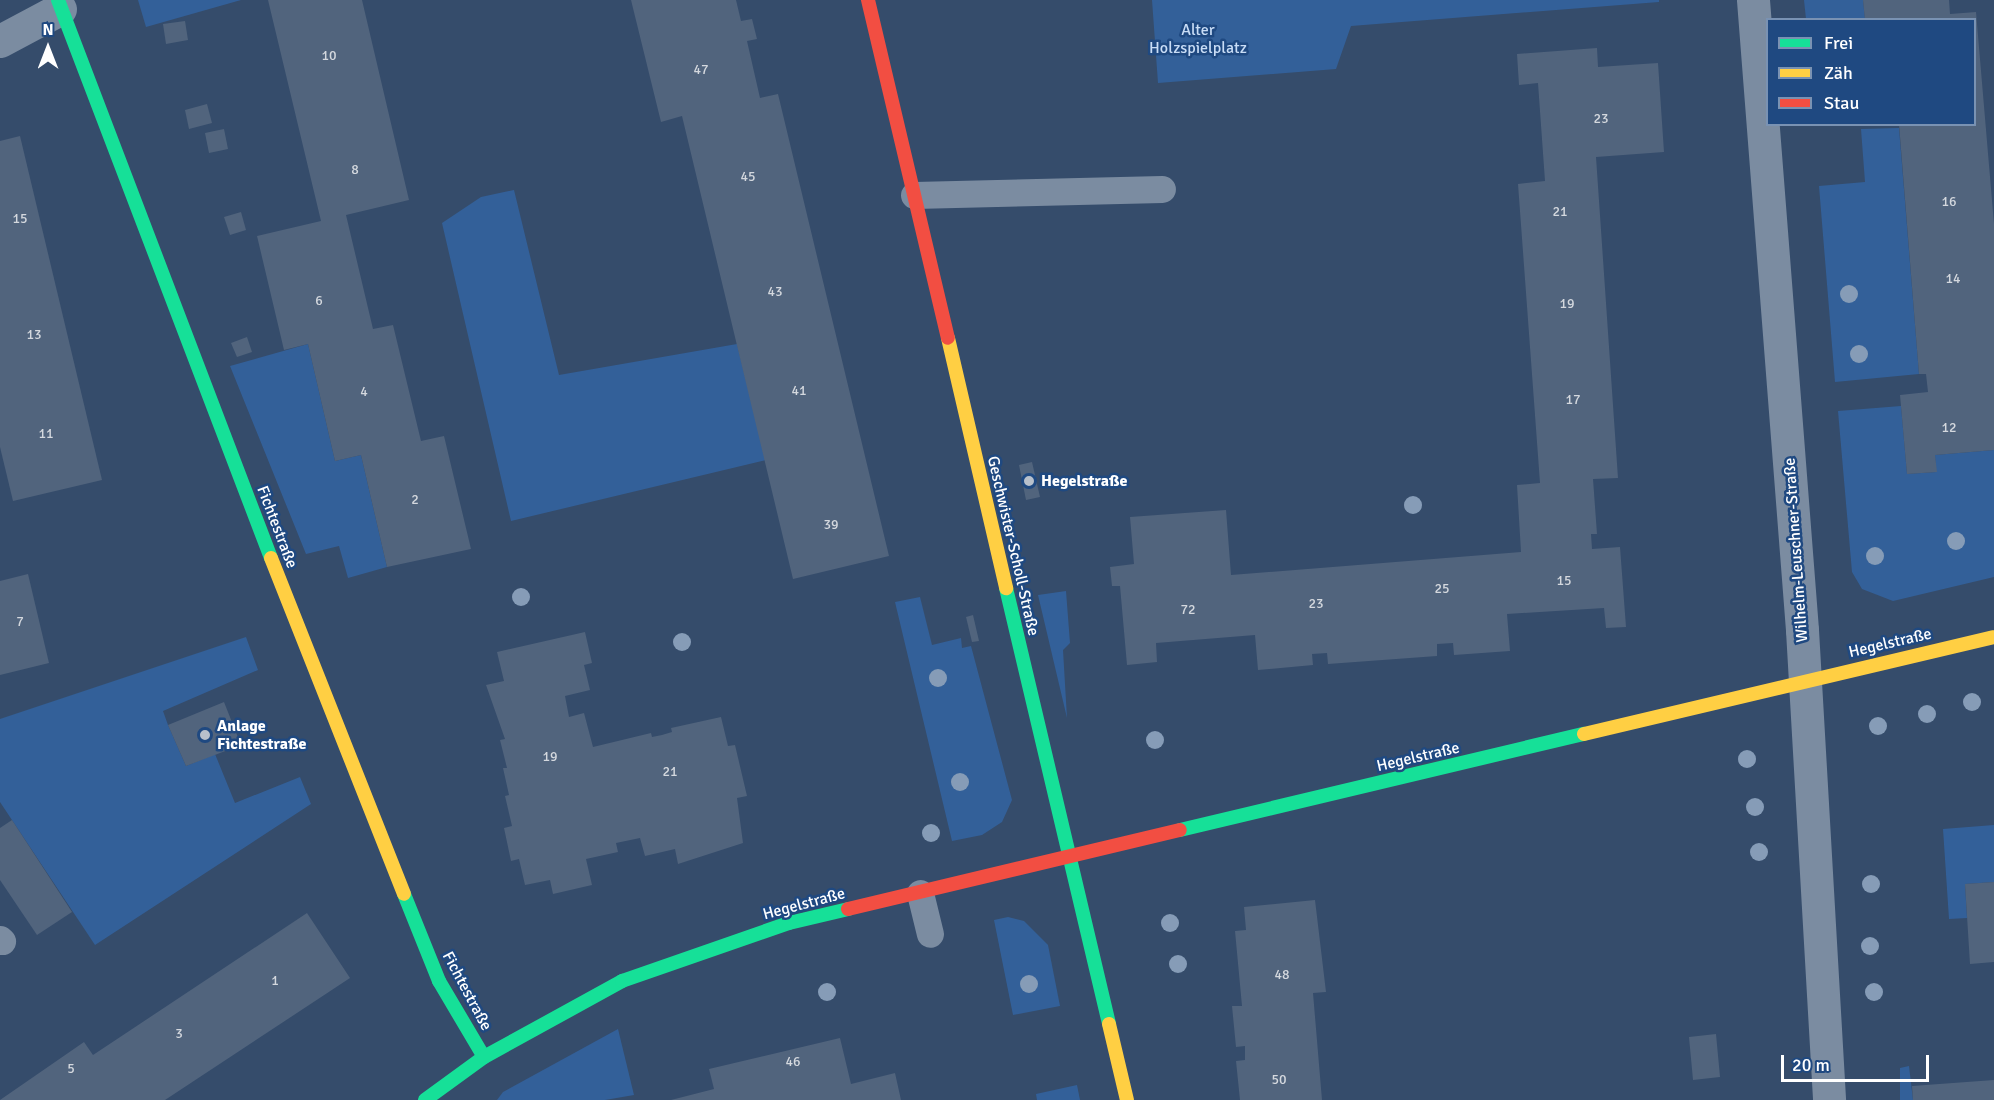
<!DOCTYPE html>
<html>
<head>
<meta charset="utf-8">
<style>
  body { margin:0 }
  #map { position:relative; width:1994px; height:1100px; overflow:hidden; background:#354c6b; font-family:Signika,sans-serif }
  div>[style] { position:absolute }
  .green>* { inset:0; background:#336099 }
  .building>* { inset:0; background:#51647d }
  .lane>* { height:27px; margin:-13.5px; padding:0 13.5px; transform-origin:13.5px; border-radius:13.5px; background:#7b8ca1 }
  .street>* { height:33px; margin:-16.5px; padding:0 16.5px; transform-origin:16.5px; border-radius:16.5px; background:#7b8ca1 }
  .fast>* { height:14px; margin:-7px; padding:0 7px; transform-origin:7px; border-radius:7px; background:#16e098 }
  .slow>* { height:14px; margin:-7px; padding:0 7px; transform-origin:7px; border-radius:7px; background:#ffcf43 }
  .jam>* { height:14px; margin:-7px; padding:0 7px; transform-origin:7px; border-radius:7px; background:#f24e42 }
  .trees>* { width:18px; height:18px; margin:-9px; border-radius:50%; background:#869cb7 }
  .dots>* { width:16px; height:16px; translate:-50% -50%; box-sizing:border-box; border:3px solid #1f4981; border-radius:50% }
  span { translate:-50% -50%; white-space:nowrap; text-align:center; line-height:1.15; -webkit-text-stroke:5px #1f4981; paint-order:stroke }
  .number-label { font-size:14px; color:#d4d8de }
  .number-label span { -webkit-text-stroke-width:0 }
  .park-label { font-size:16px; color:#c9ddf6 }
  .poi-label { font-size:16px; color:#fff; font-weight:700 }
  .left { translate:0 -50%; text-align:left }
  .street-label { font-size:16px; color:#fff }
  .legend { position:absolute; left:1766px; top:18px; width:210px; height:108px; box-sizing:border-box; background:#1f4981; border:2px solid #7992b3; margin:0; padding:8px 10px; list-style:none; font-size:18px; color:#fff }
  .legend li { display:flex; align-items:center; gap:12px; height:30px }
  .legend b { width:30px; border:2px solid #7992b3 }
  .north { position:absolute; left:18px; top:18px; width:60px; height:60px; -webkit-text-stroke:4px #1f4981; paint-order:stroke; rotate:0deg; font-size:16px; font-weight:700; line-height:24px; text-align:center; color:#fff }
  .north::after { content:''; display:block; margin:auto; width:21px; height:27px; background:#fff; clip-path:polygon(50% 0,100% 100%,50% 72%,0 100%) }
  .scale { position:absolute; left:1781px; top:1055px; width:148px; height:27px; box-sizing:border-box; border:3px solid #fff; border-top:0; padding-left:8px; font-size:18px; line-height:21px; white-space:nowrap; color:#fff; -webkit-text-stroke:4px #1f4981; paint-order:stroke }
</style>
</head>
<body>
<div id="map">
  <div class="green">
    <i style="clip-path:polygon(138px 0,241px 0,146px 27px)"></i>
    <i style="clip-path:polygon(1152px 0,1659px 0,1659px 2px,1351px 26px,1336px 69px,1158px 83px)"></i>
    <i style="clip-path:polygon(1804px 0,1863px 0,1865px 19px,1806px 19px)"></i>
    <i style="clip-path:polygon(1899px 128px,1919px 374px,1835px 382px,1819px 186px,1865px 182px,1861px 129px)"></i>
    <i style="clip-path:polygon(514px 190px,559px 375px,737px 344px,766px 460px,511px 521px,442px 223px,481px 197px)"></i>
    <i style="clip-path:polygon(308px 344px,335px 461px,361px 455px,387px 567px,348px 578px,339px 546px,306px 554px,230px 366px)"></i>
    <i style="clip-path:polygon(1901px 406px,1907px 474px,1936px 472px,1935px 455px,1994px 450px,1994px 577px,1893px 601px,1862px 589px,1852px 572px,1838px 411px)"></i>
    <i style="clip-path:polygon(1066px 591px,1070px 643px,1063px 650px,1067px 718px,1038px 595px)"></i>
    <i style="clip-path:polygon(920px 597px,932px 645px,961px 638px,962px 648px,971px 646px,1012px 800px,1002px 822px,982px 835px,952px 841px,895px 602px)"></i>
    <i style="clip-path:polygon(246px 637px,258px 670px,163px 711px,168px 725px,186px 766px,215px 754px,235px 803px,300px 777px,311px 804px,95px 945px,0 802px,0 719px)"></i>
    <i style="clip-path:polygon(1994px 825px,1994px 882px,1965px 884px,1967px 918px,1949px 919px,1943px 829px)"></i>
    <i style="clip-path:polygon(1008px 917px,1024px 921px,1048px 945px,1060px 1006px,1013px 1015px,994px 920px)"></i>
    <i style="clip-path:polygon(618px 1029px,634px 1095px,605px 1100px,497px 1100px,503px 1092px)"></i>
    <i style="clip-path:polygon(1909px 1066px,1913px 1100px,1900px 1100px,1900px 1068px)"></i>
    <i style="clip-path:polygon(1077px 1085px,1080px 1100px,1037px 1100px,1036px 1094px)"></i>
  </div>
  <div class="building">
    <i style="clip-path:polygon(268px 0,362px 0,409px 200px,346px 215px,373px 329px,393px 325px,421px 441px,444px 436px,471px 549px,387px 567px,361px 455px,335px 461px,308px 344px,284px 350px,257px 236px,321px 221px)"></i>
    <i style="clip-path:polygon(631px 0,736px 0,741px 21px,752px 19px,757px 39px,747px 41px,760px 98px,778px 94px,889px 556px,793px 579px,682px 116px,661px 122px)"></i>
    <i style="clip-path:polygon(1863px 0,1949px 0,1950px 14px,1976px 12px,1994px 224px,1994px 450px,1935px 455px,1937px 472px,1907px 474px,1900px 395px,1928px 392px,1926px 374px,1919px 374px,1899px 124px,1974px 124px,1974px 20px,1865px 20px)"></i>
    <i style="clip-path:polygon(185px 21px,188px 40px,166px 44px,163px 24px)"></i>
    <i style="clip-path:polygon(1597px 48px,1598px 67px,1658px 63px,1664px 152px,1596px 157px,1618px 478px,1593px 479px,1597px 534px,1591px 534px,1592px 549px,1620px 547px,1626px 627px,1606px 628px,1604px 608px,1507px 614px,1510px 651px,1454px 655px,1453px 643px,1437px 644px,1437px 656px,1328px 664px,1327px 653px,1312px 654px,1313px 665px,1258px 670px,1255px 635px,1156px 643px,1157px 662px,1127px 665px,1120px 586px,1112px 586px,1110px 567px,1134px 564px,1130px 517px,1226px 510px,1231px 575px,1521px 552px,1517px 485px,1540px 483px,1518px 184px,1545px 181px,1538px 83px,1519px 85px,1517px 54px)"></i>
    <i style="clip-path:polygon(207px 104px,212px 123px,189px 129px,185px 110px)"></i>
    <i style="clip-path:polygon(224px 129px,228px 149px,209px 153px,205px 133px)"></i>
    <i style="clip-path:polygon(20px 136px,102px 480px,13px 501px,0 447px,0 141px)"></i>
    <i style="clip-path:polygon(241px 212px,246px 230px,230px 235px,224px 217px)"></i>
    <i style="clip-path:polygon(247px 337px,252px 352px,237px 357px,231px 343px)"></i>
    <i style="clip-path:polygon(1032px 462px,1040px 497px,1026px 500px,1019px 465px)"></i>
    <i style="clip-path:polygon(28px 574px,49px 663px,0 675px,0 581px)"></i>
    <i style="clip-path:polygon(973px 615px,979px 641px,972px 642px,966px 617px)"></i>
    <i style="clip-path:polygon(585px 632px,592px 663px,584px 665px,590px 690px,565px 696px,569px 717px,584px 713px,593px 747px,651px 733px,652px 737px,662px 735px,672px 732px,671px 728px,721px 717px,728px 746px,735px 745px,747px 796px,737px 798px,743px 843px,678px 864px,675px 849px,645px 856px,640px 838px,616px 843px,618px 852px,586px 859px,592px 885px,553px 894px,550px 880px,525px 885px,519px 859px,511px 861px,504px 828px,512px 826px,505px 796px,509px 795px,503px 768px,507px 768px,500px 740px,505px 739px,486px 685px,504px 681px,497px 652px)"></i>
    <i style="clip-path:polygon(224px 702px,241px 745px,186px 766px,168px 725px)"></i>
    <i style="clip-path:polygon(12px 820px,72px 912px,37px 935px,0 880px,0 828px)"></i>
    <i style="clip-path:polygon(1994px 882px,1994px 962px,1970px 964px,1965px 884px)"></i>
    <i style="clip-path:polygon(1315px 900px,1326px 992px,1313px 993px,1322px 1100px,1240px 1100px,1236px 1061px,1245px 1060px,1245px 1046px,1236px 1047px,1232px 1006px,1242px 1006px,1235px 931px,1246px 930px,1244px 907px)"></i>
    <i style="clip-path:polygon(307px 913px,350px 978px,165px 1100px,0 1100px,84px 1042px,93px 1055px)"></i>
    <i style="clip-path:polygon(1716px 1034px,1720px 1077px,1693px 1080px,1689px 1037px)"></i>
    <i style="clip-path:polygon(840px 1038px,851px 1084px,895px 1073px,901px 1100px,671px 1100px,714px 1089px,709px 1069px)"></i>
    <i style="clip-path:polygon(1994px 1080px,1994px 1100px,1913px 1100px,1912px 1086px)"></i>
  </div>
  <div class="lane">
    <i style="left:914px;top:195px;width:248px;rotate:-1.4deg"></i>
    <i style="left:920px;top:893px;width:42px;rotate:76.3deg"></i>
    <i style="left:0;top:939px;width:3px;rotate:45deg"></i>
  </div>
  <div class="street">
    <i style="left:1753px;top:0;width:632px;rotate:85.55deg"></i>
    <i style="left:1802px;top:630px;width:471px;rotate:86.7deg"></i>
    <i style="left:0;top:41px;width:68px;rotate:-28.1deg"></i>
  </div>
  <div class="fast">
    <i style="left:58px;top:0;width:597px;rotate:69.11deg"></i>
    <i style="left:1006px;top:588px;width:448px;rotate:76.7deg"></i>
    <i style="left:1180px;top:830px;width:415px;rotate:-13.4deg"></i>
    <i style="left:404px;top:894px;width:94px;rotate:68.1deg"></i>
    <i style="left:439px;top:981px;width:88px;rotate:59.4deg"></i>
    <i style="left:425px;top:1100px;width:73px;rotate:-36.1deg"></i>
    <i style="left:484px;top:1057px;width:158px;rotate:-28.8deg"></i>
    <i style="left:622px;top:981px;width:177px;rotate:-19.2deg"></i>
    <i style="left:789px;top:923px;width:61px;rotate:-13.3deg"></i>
  </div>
  <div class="slow">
    <i style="left:948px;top:338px;width:257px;rotate:76.9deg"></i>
    <i style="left:271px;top:558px;width:361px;rotate:68.4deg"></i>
    <i style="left:1584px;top:734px;width:421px;rotate:-13.3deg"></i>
    <i style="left:1109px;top:1024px;width:78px;rotate:76.7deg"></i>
  </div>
  <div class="jam">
    <i style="left:868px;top:0;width:347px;rotate:76.7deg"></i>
    <i style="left:848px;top:909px;width:341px;rotate:-13.4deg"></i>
  </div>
  <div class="trees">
    <i style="left:1849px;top:294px"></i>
    <i style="left:1859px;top:354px"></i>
    <i style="left:1413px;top:505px"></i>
    <i style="left:1956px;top:541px"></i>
    <i style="left:1875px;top:556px"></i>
    <i style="left:521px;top:597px"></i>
    <i style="left:682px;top:642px"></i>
    <i style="left:938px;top:678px"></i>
    <i style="left:1972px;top:702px"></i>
    <i style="left:1927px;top:714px"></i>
    <i style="left:1878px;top:726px"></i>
    <i style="left:1155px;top:740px"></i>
    <i style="left:1747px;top:759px"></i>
    <i style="left:960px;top:782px"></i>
    <i style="left:1755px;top:807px"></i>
    <i style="left:931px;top:833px"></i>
    <i style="left:1759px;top:852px"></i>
    <i style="left:1871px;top:884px"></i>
    <i style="left:1170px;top:923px"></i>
    <i style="left:1870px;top:946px"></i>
    <i style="left:1178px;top:964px"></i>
    <i style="left:1029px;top:984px"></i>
    <i style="left:827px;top:992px"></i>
    <i style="left:1874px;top:992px"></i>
  </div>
  <div class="dots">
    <i style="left:1029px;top:481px;background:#b8c0cb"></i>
    <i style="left:205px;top:735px;background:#b8c0cb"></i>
  </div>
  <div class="number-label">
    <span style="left:329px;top:56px">10</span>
    <span style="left:701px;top:70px">47</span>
    <span style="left:1601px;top:119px">23</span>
    <span style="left:355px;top:170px">8</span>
    <span style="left:748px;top:177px">45</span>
    <span style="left:1949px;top:202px">16</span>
    <span style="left:1560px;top:212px">21</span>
    <span style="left:20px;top:219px">15</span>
    <span style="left:1953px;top:279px">14</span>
    <span style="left:775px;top:292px">43</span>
    <span style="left:319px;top:301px">6</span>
    <span style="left:1567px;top:304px">19</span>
    <span style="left:34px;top:335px">13</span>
    <span style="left:799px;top:391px">41</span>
    <span style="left:364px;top:392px">4</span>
    <span style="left:1573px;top:400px">17</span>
    <span style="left:1949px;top:428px">12</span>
    <span style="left:46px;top:434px">11</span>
    <span style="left:415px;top:500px">2</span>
    <span style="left:831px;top:525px">39</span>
    <span style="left:1564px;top:581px">15</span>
    <span style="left:1442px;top:589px">25</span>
    <span style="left:1316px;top:604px">23</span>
    <span style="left:1188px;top:610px">72</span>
    <span style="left:20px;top:622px">7</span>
    <span style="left:550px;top:757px">19</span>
    <span style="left:670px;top:772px">21</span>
    <span style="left:1282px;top:975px">48</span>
    <span style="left:275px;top:981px">1</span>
    <span style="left:179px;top:1034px">3</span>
    <span style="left:793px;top:1062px">46</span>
    <span style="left:71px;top:1069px">5</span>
    <span style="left:1279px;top:1080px">50</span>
  </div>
  <div class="park-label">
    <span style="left:1198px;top:39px">Alter<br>Holzspielplatz</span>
  </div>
  <div class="poi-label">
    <span class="left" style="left:1041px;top:481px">Hegelstraße</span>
    <span class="left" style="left:217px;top:735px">Anlage<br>Fichtestraße</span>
  </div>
  <div class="street-label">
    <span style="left:277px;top:527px;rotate:69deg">Fichtestraße</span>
    <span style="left:1013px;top:546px;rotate:77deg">Geschwister-Scholl-Straße</span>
    <span style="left:1796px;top:550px;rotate:-94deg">Wilhelm-Leuschner-Straße</span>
    <span style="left:1890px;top:643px;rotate:-13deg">Hegelstraße</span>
    <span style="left:1418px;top:757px;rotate:-13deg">Hegelstraße</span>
    <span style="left:804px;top:904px;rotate:-15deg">Hegelstraße</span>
    <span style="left:467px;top:991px;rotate:62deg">Fichtestraße</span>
  </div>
  <ul class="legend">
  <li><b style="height:8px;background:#16e098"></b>Frei</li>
  <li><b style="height:8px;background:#ffcf43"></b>Zäh</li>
  <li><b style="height:8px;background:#f24e42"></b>Stau</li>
  </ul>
  <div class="north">N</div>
  <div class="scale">20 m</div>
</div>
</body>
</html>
